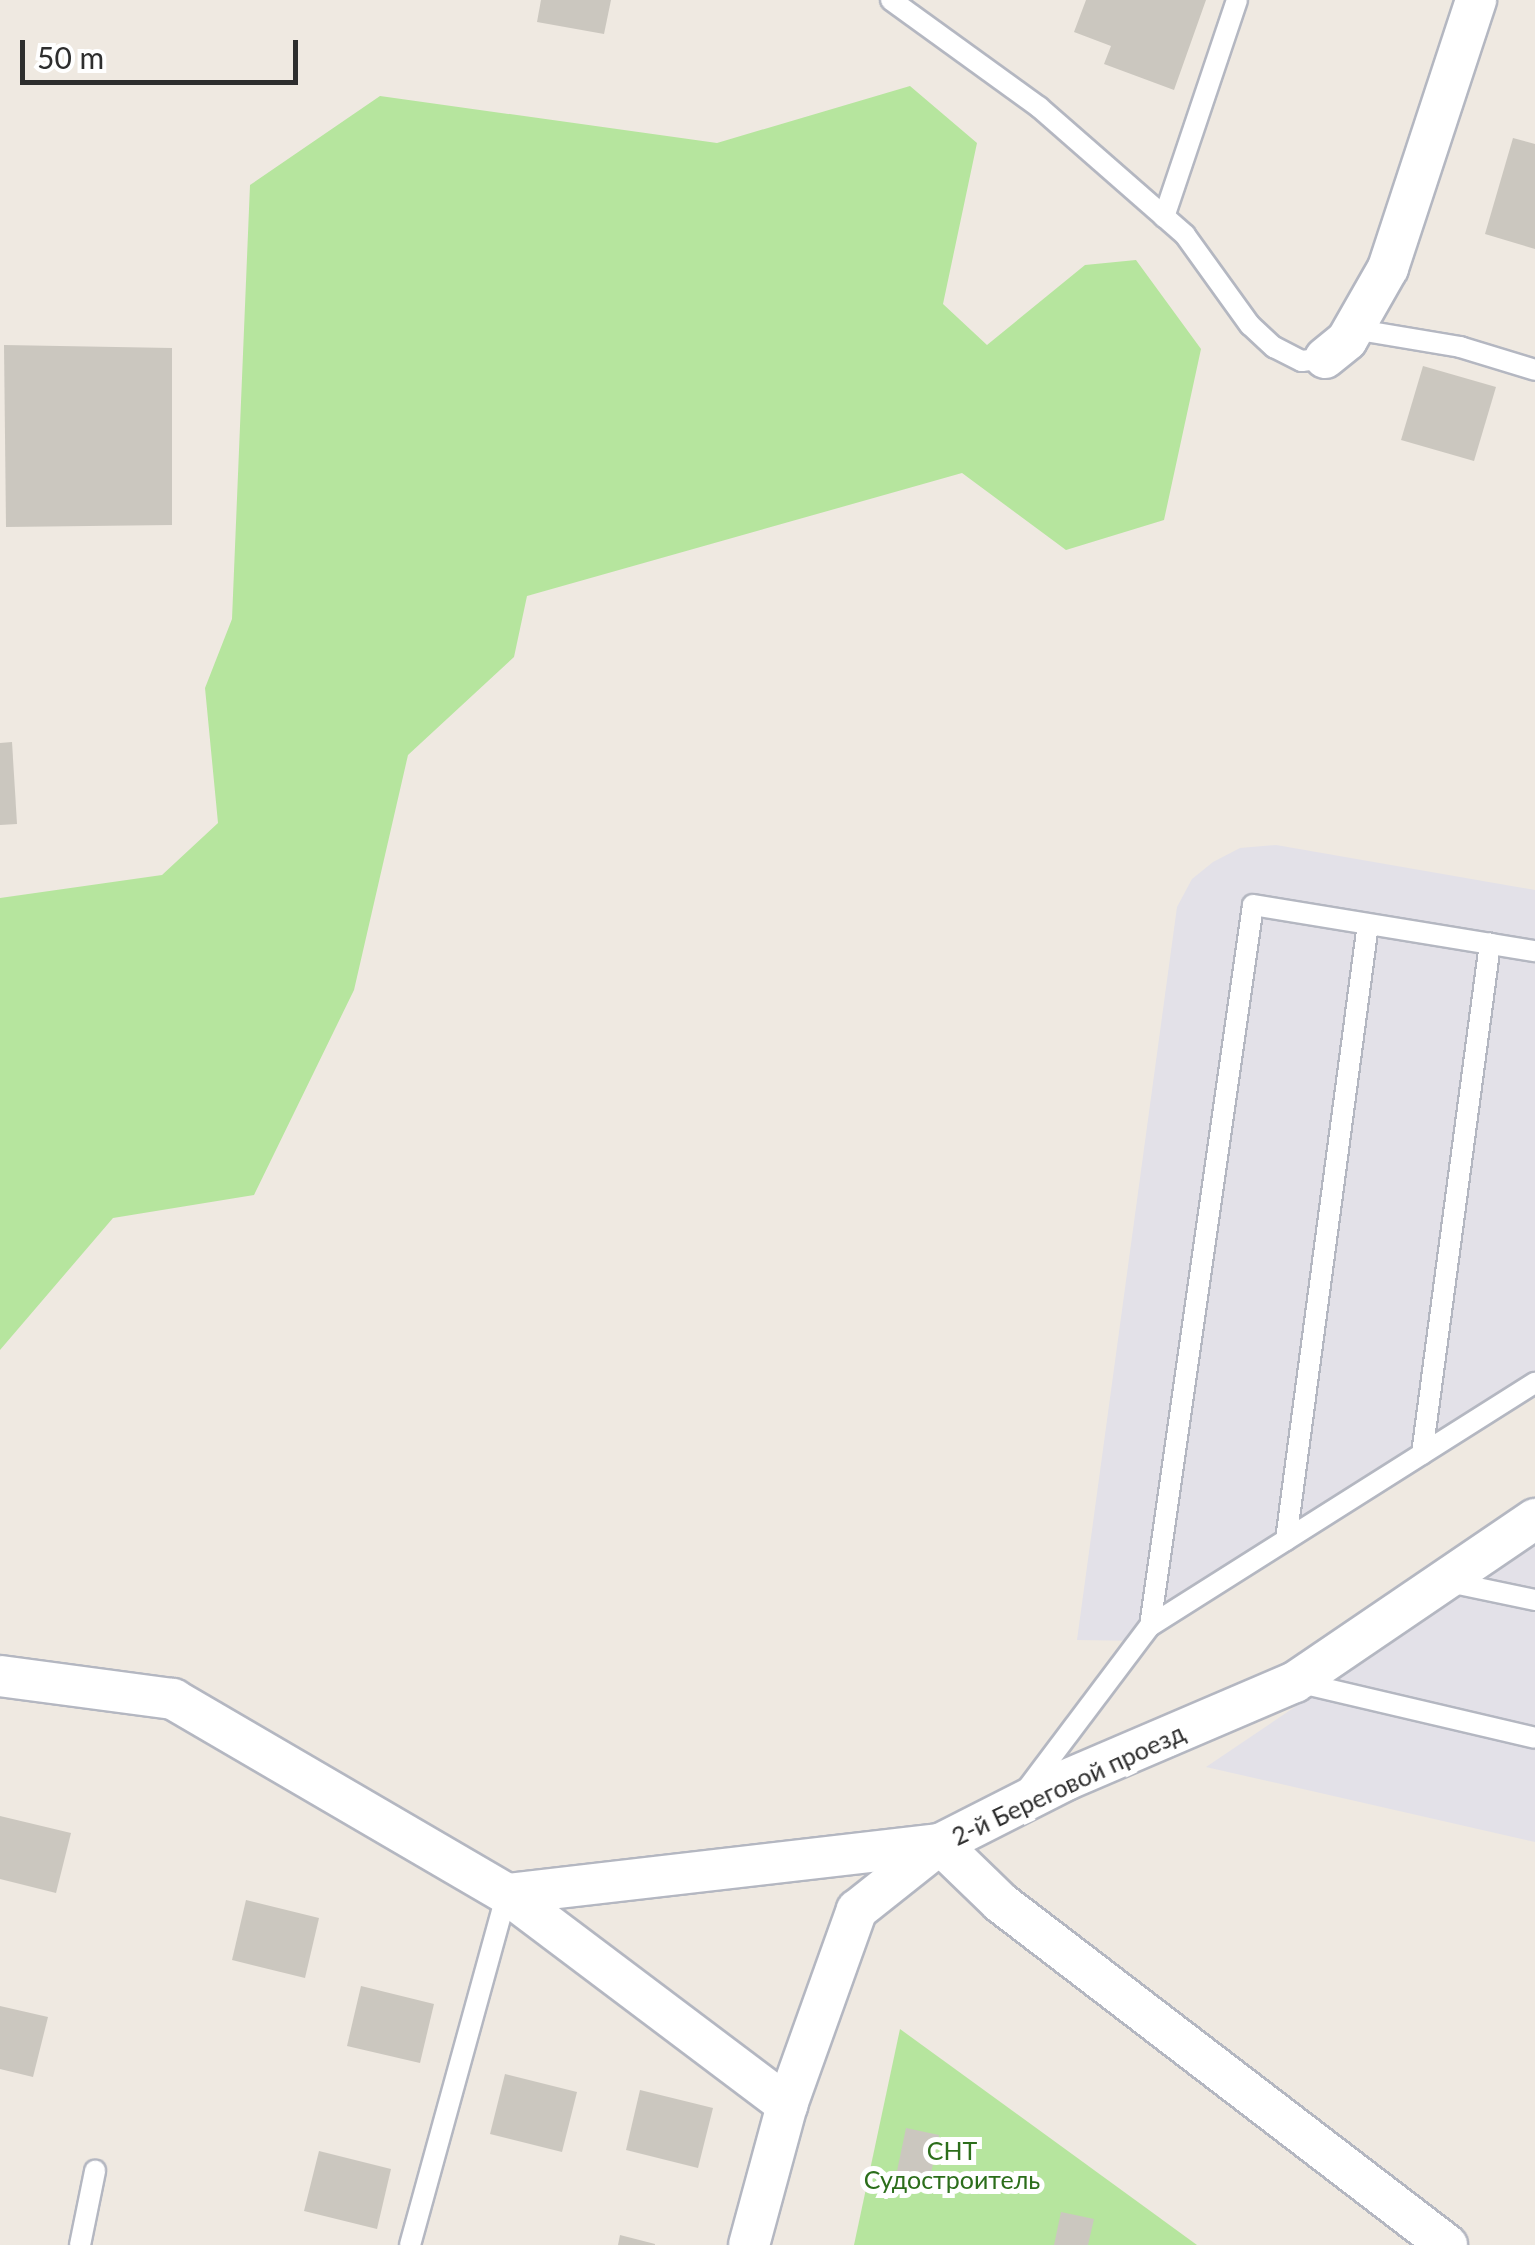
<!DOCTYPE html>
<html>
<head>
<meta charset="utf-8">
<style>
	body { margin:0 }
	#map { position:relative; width:1535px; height:2245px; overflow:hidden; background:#efe9e1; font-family:Lato,sans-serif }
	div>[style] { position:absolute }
	.industrial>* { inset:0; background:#e3e1e8 }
	.green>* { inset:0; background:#b6e59e }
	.building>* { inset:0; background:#cbc7bf }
	.roads { filter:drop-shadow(2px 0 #b4b7c1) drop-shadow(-2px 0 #b4b7c1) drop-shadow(0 2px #b4b7c1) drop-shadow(0 -2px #b4b7c1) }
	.lane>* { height:20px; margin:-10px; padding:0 10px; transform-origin:10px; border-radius:10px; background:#fff }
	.street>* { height:40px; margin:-20px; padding:0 20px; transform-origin:20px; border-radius:20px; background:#fff }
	span { translate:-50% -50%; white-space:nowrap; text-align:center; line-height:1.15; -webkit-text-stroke:10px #fff; paint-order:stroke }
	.street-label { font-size:25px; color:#2e2e2e }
	.park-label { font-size:25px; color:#2c6e1b }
	.scale { position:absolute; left:20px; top:40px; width:278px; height:45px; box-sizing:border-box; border:5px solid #2e2e2e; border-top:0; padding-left:12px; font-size:30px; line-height:35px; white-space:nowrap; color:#2e2e2e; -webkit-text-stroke:8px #fff; paint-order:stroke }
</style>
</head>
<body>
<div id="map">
	<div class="industrial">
		<i style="clip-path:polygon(1276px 845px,1535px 890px,1535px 1394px,1141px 1641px,1077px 1640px,1177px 907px,1192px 879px,1213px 862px,1240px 848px)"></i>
		<i style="clip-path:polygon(1535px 1545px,1535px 1842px,1206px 1767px)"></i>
	</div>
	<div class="green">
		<i style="clip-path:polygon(910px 86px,977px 143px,943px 304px,987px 345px,1085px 265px,1136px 260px,1201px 349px,1164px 520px,1066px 550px,962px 473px,527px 596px,514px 657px,408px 755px,354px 990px,254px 1195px,113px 1218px,0 1350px,0 898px,162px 875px,218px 823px,205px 688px,232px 619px,250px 185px,380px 96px,717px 143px)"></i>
		<i style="clip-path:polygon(900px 2029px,1197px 2245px,854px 2245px)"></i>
	</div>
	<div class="building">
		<i style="clip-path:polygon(541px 0,611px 0,604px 34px,537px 22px)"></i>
		<i style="clip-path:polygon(1086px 0,1206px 0,1174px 90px,1104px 64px,1111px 46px,1074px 32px)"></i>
		<i style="clip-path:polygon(1513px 138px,1535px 144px,1535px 249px,1485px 234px)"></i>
		<i style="clip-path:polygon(4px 345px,172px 348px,172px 525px,6px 527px)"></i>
		<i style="clip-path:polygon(1423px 366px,1496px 387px,1474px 461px,1401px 440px)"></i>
		<i style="clip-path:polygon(12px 742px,17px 824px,0 825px,0 743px)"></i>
		<i style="clip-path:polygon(0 1816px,71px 1833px,56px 1893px,0 1879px)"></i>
		<i style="clip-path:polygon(246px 1900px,319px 1918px,305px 1978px,232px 1960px)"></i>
		<i style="clip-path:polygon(361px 1986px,434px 2004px,420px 2063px,347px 2046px)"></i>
		<i style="clip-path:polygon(0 2006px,48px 2017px,33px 2077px,0 2069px)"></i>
		<i style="clip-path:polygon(505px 2074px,577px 2092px,562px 2152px,490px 2134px)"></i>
		<i style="clip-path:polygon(640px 2090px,713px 2108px,698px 2168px,626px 2150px)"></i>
		<i style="clip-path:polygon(906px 2128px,939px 2135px,930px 2178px,897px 2171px)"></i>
		<i style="clip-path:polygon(319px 2151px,391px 2169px,377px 2229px,304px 2211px)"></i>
		<i style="clip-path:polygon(1061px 2212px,1094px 2219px,1088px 2245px,1054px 2245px)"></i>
		<i style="clip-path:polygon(620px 2235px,655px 2244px,655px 2245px,618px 2245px)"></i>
	</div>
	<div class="roads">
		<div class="lane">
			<i style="left:891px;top:0;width:183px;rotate:35.9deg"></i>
			<i style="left:1039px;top:107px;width:194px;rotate:41.2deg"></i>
			<i style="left:1185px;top:235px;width:111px;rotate:54.2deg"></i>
			<i style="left:1250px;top:325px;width:33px;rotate:43deg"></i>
			<i style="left:1274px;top:347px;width:31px;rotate:27deg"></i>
			<i style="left:1302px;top:361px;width:23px;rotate:-7deg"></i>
			<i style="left:1164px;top:217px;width:229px;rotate:-71.4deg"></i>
			<i style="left:1353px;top:329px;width:109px;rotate:9.5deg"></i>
			<i style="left:1460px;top:347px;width:78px;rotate:17deg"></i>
			<i style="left:1422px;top:1454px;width:515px;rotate:-82.41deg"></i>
			<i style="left:1286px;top:1540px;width:621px;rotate:-82.42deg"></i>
			<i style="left:1444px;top:1581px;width:93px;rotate:11.8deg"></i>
			<i style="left:1150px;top:1626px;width:455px;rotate:-32.3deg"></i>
			<i style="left:1297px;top:1682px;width:244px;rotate:13.2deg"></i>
			<i style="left:1027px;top:1789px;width:204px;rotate:-53deg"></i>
			<i style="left:1150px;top:1626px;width:728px;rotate:-81.87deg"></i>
			<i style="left:1253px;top:905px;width:286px;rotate:9.3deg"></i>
			<i style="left:80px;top:2245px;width:76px;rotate:-78.5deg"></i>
			<i style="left:410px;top:2245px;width:364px;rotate:-74.6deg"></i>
		</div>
		<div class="street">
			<i style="left:1325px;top:358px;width:28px;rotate:-39deg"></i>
			<i style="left:1347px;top:340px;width:83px;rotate:-60.3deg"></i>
			<i style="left:1388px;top:268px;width:282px;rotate:-71.8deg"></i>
			<i style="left:0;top:1676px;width:175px;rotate:7.6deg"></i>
			<i style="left:173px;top:1699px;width:387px;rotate:30.3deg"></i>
			<i style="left:507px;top:1894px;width:351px;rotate:37deg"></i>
			<i style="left:507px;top:1894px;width:436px;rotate:-6.6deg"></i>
			<i style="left:940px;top:1844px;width:85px;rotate:44deg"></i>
			<i style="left:1001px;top:1903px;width:562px;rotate:37.48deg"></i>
			<i style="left:749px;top:2245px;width:145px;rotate:-74.8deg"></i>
			<i style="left:787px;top:2105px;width:207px;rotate:-70.3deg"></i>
			<i style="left:857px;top:1910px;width:106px;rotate:-38.5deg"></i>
			<i style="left:940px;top:1844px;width:141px;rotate:-26.9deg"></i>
			<i style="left:1066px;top:1780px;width:249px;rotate:-23.2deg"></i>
			<i style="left:1295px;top:1682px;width:290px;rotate:-34.2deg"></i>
		</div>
	</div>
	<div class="street-label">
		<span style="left:1068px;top:1784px;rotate:-25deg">2-й Береговой проезд</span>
	</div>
	<div class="park-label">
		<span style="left:952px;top:2165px">СНТ<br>Судостроитель</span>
	</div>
	<div class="scale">50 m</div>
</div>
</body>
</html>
